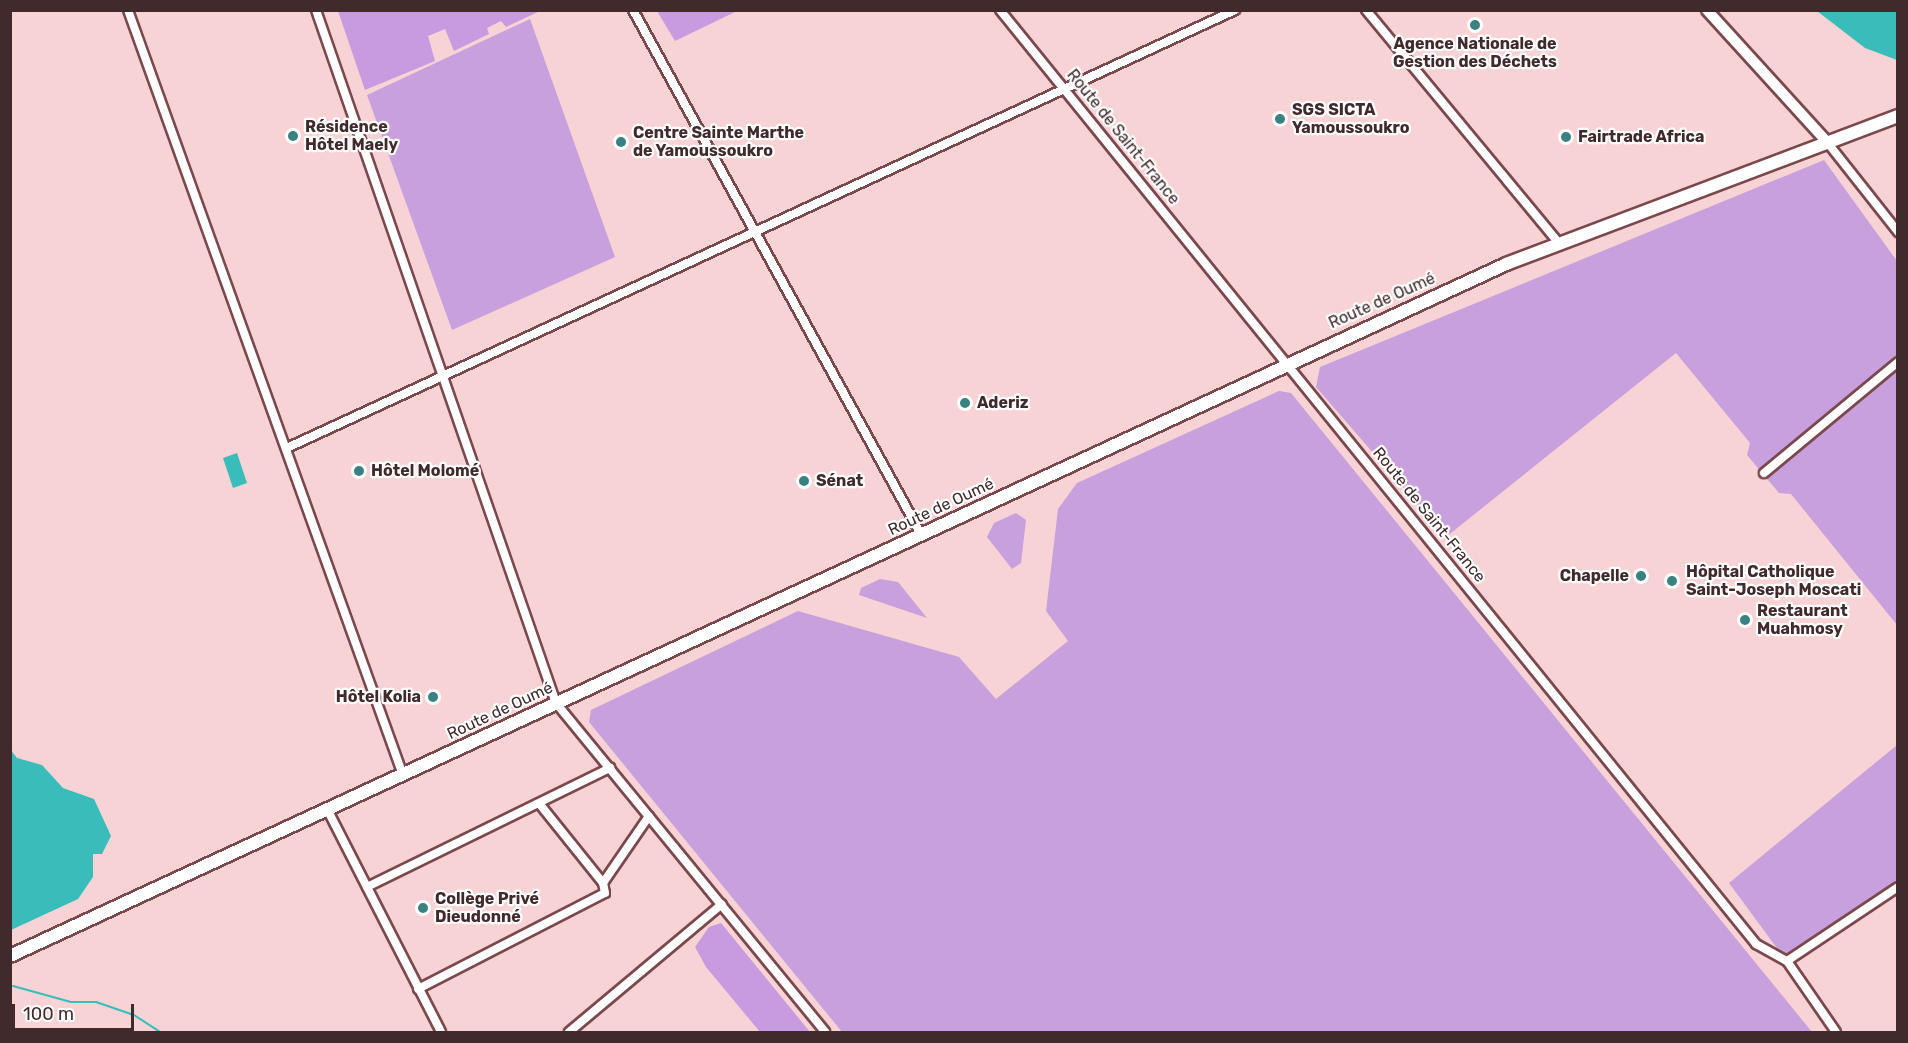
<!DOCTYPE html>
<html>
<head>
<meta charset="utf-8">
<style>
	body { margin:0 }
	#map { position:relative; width:1908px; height:1043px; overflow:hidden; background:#f7d3d5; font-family:Rubik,sans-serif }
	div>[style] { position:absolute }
	.green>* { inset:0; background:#c8a0dd }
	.forest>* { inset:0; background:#c89ae0 }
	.water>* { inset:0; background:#39bcba }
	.stream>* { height:2px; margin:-1px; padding:0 1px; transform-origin:1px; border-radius:1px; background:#39bcba }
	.roads { filter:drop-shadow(2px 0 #7a484d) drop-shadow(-2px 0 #7a484d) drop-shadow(0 2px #7a484d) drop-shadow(0 -2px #7a484d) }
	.minor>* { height:8px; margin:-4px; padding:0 4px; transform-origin:4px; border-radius:4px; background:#fff }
	.tertiary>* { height:10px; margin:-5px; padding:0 5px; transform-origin:5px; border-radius:5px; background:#fff }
	.secondary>* { height:12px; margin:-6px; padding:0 6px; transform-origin:6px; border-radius:6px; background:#fff }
	.dots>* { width:16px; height:16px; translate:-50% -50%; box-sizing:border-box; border:3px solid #fff; border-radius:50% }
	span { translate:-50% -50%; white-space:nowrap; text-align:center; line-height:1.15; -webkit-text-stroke:4.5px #fff; paint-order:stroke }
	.poi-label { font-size:16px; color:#402a2c; font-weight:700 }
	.left { translate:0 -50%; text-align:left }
	.right { translate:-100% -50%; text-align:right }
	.street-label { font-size:16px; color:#402a2c }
	.frame { position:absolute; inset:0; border:12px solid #402a2c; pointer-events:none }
	.scale { position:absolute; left:12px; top:1004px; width:122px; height:27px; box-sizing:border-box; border:3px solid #402a2c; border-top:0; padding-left:8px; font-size:18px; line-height:21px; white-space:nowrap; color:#402a2c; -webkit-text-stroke:4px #fff; paint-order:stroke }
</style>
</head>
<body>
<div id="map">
	<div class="green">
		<i style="clip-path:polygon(530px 19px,615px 257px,452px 330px,367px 95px)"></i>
		<i style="clip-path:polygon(1824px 160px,1897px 261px,1897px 625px,1791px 494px,1779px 493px,1747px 455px,1750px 443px,1676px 353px,1446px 537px,1316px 387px,1320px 367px)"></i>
		<i style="clip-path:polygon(1279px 391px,1291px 393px,1812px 1032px,842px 1032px,589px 722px,591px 710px,798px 611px,959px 657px,996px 699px,1068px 641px,1046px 611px,1058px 509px,1077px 483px)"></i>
		<i style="clip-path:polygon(1016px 513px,1026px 520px,1021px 563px,1012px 569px,987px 537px,994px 523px)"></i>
		<i style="clip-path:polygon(880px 579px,898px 582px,927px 618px,859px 595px,861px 588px)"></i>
		<i style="clip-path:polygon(1897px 745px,1897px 881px,1793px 957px,1782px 955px,1729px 883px)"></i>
	</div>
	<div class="forest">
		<i style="clip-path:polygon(338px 11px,338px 10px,540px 11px,506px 27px,501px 21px,487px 28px,489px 34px,454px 51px,445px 29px,428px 36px,435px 61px,365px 90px)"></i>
		<i style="clip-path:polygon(657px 11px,737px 11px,675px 41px)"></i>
		<i style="clip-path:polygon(721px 923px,810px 1032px,760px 1032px,706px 967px,695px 947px,709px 927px)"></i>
	</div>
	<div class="water">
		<i style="clip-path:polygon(1817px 11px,1897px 11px,1897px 60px,1865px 48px)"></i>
		<i style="clip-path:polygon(237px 453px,247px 483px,233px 488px,223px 458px)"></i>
		<i style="clip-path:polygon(10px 749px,17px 758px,42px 765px,63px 788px,94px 799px,111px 836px,102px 854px,93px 854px,93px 877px,78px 899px,11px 930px)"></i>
	</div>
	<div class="stream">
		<i style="left:13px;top:986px;width:60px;rotate:15.4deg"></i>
		<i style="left:71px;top:1002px;width:25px"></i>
		<i style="left:96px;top:1002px;width:40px;rotate:18.9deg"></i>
		<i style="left:134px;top:1015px;width:31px;rotate:33deg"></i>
	</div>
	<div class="roads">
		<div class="minor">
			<i style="left:128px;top:10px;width:813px;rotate:70.23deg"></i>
			<i style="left:316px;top:10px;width:733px;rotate:70.9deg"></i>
			<i style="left:556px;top:703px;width:425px;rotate:50.7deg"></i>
			<i style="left:633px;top:10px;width:598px;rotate:61.21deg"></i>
			<i style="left:1000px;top:10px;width:1202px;rotate:51.01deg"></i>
			<i style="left:1756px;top:944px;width:35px;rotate:29deg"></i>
			<i style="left:1787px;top:961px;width:86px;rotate:55.4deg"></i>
			<i style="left:1366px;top:10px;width:301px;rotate:50.4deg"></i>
			<i style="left:1827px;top:142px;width:115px;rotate:51.7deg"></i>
			<i style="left:289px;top:447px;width:1042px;rotate:-24.79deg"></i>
			<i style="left:1764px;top:473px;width:174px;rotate:-39.6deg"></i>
			<i style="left:327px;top:809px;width:250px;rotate:62.9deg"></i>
			<i style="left:603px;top:883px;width:81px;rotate:-55.5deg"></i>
			<i style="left:367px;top:887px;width:271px;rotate:-26.1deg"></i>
			<i style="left:1787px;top:961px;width:133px;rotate:-33.7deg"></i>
			<i style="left:418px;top:989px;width:210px;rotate:-27.2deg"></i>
			<i style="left:605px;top:893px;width:10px;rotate:-101deg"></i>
			<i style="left:603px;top:883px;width:102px;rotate:-128.7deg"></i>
			<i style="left:569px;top:1032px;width:199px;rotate:-39.9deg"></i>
		</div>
		<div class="tertiary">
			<i style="left:1707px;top:10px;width:178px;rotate:47.7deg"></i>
		</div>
		<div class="secondary">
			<i style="left:10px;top:956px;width:1648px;rotate:-24.82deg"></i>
			<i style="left:1506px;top:264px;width:419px;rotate:-20.7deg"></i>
		</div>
	</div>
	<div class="dots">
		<i style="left:1475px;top:25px;background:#3a8281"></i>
		<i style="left:1280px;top:119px;background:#3a8281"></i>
		<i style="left:293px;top:136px;background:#3a8281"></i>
		<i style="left:1566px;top:137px;background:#3a8281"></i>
		<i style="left:621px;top:142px;background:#3a8281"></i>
		<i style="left:965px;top:403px;background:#3a8281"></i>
		<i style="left:359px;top:471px;background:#3a8281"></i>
		<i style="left:804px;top:481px;background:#3a8281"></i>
		<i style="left:1641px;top:576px;background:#3a8281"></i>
		<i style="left:1672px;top:581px;background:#3a8281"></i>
		<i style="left:1745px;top:620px;background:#3a8281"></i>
		<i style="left:433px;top:697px;background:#3a8281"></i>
		<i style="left:423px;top:908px;background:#3a8281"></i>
	</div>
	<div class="poi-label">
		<span style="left:1475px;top:53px">Agence Nationale de<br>Gestion des Déchets</span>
		<span class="left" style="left:1292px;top:119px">SGS SICTA<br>Yamoussoukro</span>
		<span class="left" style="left:305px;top:136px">Résidence<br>Hôtel Maely</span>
		<span class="left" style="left:633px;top:142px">Centre Sainte Marthe<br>de Yamoussoukro</span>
		<span class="left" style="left:1578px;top:137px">Fairtrade Africa</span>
		<span class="left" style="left:977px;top:403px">Aderiz</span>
		<span class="left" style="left:371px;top:471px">Hôtel Molomé</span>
		<span class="left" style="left:816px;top:481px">Sénat</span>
		<span class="left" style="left:1686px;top:581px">Hôpital Catholique<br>Saint-Joseph Moscati</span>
		<span class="right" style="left:1629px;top:576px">Chapelle</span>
		<span class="left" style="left:1757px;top:620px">Restaurant<br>Muahmosy</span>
		<span class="right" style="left:421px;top:697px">Hôtel Kolia</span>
		<span class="left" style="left:435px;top:908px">Collège Privé<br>Dieudonné</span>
	</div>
	<div class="street-label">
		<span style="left:1123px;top:137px;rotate:51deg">Route de Saint-France</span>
		<span style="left:1382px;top:301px;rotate:-24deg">Route de Oumé</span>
		<span style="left:941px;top:507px;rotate:-25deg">Route de Oumé</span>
		<span style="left:1429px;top:515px;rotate:51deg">Route de Saint-France</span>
		<span style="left:500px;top:711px;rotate:-25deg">Route de Oumé</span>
	</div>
	<div class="frame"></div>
	<div class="scale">100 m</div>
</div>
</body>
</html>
